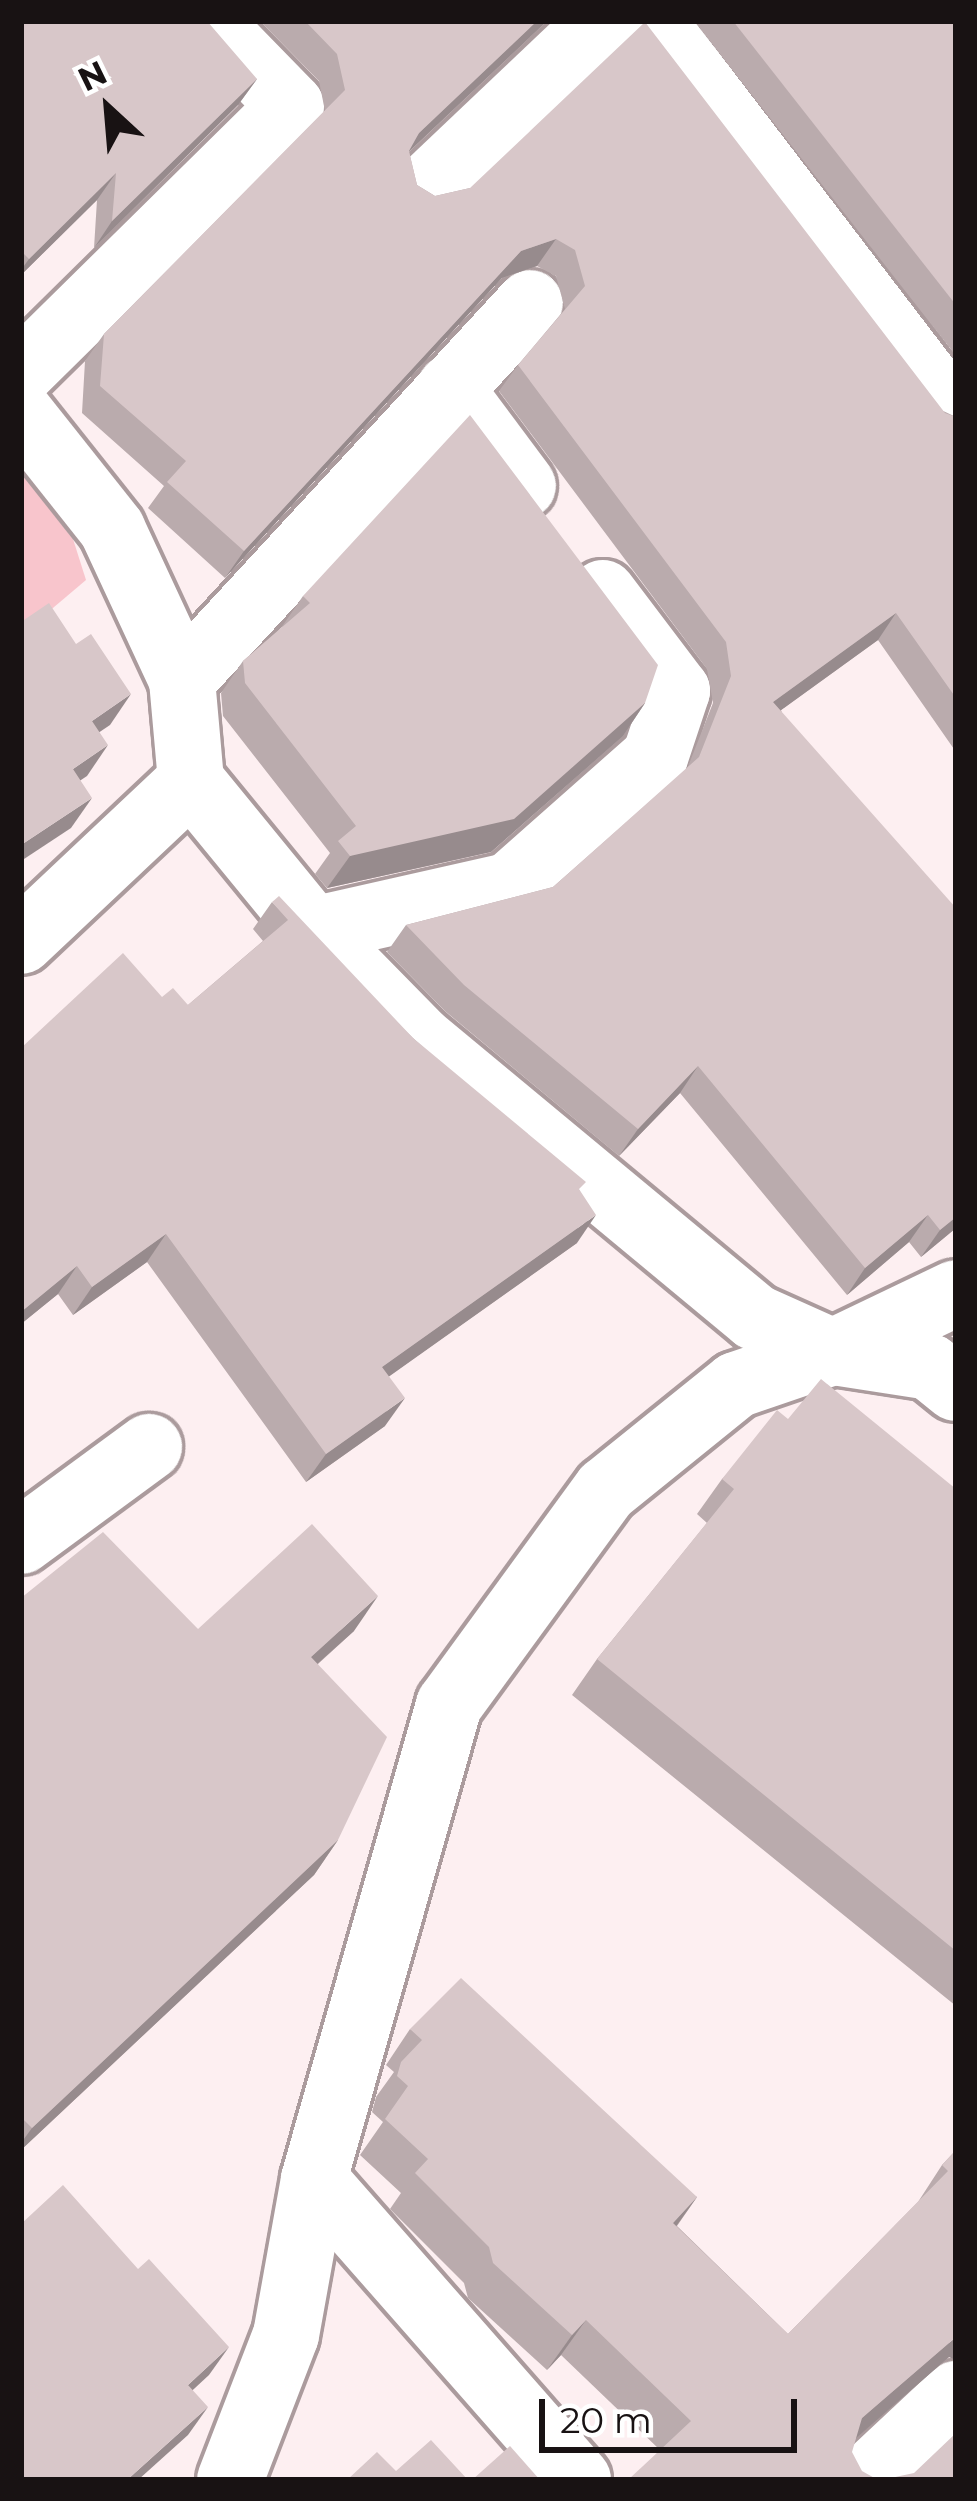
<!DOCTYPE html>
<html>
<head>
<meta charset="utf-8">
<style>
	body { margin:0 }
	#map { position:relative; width:977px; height:2501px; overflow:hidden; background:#fdeff1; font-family:Montserrat,sans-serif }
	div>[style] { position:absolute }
	.green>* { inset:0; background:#f8c5cc }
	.roads { filter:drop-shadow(3px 0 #ab9b9d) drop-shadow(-3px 0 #ab9b9d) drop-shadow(0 3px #ab9b9d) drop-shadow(0 -3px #ab9b9d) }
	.minor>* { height:66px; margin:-33px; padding:0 33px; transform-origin:33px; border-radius:33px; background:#fff }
	.wall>* { inset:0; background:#baabad }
	.shaded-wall>* { inset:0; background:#978b8d }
	.building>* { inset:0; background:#d8c7c9 }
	span { translate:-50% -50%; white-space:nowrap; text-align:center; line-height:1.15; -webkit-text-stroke:12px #fff; paint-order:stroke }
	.frame { position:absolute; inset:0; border:24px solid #181213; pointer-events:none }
	.north { position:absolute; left:48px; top:48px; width:120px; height:120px; -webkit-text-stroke:9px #fff; paint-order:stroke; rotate:334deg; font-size:33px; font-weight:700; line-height:48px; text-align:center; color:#181213 }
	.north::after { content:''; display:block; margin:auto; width:42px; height:54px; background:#181213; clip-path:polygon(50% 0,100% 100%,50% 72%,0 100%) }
	.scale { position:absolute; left:539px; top:2399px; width:258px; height:54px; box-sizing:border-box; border:6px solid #181213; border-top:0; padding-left:15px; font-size:36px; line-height:42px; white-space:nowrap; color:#181213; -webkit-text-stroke:9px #fff; paint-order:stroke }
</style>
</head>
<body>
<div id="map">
	<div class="green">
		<i style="clip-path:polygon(21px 472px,73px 539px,86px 580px,21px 635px)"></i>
	</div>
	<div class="roads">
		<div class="minor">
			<i style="left:653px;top:21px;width:499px;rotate:52.6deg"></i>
			<i style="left:426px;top:187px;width:241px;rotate:-43.5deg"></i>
			<i style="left:21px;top:372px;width:379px;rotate:-44.6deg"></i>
			<i style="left:291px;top:106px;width:119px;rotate:-134.3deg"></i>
			<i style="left:450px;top:388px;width:122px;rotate:53.3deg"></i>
			<i style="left:21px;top:414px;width:147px;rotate:51.6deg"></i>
			<i style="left:112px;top:529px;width:166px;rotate:65.1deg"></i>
			<i style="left:182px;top:680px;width:101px;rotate:84.9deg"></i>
			<i style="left:191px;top:781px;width:193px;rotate:50.7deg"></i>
			<i style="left:313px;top:930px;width:153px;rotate:45.5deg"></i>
			<i style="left:420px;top:1039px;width:435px;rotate:39.7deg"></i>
			<i style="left:755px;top:1317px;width:85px;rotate:24.2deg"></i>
			<i style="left:833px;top:1352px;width:98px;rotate:8.8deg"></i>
			<i style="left:930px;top:1367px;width:33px;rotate:39deg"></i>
			<i style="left:182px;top:680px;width:513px;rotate:-47.29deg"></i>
			<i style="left:313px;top:930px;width:201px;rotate:-12.7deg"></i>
			<i style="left:509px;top:886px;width:195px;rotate:-41.5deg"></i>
			<i style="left:655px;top:757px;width:70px;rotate:-71.6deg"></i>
			<i style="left:677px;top:691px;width:123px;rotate:-127.1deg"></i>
			<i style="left:21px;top:941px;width:233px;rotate:-43.3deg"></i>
			<i style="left:21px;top:1541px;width:159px;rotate:-36.3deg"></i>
			<i style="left:314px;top:2179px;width:400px;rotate:48.7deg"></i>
			<i style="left:230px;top:2480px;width:155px;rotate:-68.9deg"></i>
			<i style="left:286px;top:2335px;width:158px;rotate:-79.8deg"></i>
			<i style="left:314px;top:2179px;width:493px;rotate:-74.1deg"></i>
			<i style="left:449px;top:1705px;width:266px;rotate:-53.9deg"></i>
			<i style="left:606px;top:1490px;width:167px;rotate:-38.9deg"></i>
			<i style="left:736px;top:1385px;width:102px;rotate:-18.8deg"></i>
			<i style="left:833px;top:1352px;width:136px;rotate:-25.6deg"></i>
			<i style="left:864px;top:2480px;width:126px;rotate:-43.1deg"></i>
		</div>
	</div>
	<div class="wall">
		<i style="clip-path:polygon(21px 21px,257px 79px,238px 105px,94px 248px,97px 200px,21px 275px)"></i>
		<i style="clip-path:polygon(260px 21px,547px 21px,409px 152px,417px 185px,435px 196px,470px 188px,956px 417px,956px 752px,878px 640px,781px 710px,956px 1228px,921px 1257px,909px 1242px,847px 1295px,680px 1093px,619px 1156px,445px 1011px,387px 952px,406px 925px,553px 887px,687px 769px,713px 703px,707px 669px,499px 391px,518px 365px,565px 309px,556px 276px,537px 266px,502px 278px,225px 578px,148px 508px,164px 486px,82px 413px,85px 361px,104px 334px,325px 111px,319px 81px)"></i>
		<i style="clip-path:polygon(694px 21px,956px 21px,956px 356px)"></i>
		<i style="clip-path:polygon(303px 596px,645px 703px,623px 736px,491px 852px,327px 888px,315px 874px,330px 853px,223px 716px,221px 693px,243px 661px,281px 628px)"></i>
		<i style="clip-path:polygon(272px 902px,413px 1038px,580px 1191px,577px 1243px,389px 1376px,385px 1426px,306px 1482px,147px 1262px,73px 1315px,58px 1294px,21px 1324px,21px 1048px,162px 997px,188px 1005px,263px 941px,253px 929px)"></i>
		<i style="clip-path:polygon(788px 1419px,956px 1489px,956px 2006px,572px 1695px,597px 1659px,707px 1523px,697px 1514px,722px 1479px)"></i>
		<i style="clip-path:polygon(21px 1598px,198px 1629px,354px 1631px,318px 1664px,338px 1840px,314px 1875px,21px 2150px)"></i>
		<i style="clip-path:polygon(410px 2029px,697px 2197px,677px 2226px,788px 2334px,918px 2202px,942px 2165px,956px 2150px,949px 2357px,857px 2437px,660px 2450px,561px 2355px,547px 2370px,468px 2298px,464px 2283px,390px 2209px,401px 2193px,360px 2155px,383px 2122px,372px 2112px,376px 2097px,394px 2072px,386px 2065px)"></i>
	</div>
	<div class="shaded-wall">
		<i style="clip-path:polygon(537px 21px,547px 21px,400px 160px,419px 133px)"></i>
		<i style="clip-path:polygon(257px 79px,238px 105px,94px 248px,112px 221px)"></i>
		<i style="clip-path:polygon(116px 173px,97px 200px,21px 275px,21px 270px,29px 259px)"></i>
		<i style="clip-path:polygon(556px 239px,537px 266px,502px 278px,225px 578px,244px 551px,521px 251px)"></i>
		<i style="clip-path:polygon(896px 613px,878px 640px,755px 729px,773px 702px)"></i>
		<i style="clip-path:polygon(131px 694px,110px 725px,70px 752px,92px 721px)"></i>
		<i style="clip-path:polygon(645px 703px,623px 736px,491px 852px,327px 888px,350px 856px)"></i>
		<i style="clip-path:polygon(108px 745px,87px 776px,51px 800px,73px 769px)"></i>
		<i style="clip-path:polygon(92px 798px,71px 828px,21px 861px,21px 845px)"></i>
		<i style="clip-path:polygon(698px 1066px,680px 1093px,619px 1156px,638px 1129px)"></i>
		<i style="clip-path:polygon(596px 1215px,577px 1243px,363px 1395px,382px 1367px)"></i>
		<i style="clip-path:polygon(928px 1215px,909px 1242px,847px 1295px,865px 1268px)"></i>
		<i style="clip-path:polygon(956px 1217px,956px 1228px,921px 1257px,940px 1230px)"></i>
		<i style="clip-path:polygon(166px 1234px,147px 1262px,73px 1315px,92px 1287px)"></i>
		<i style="clip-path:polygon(77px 1266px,58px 1294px,21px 1324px,21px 1312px)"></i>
		<i style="clip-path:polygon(405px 1398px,385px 1426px,306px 1482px,326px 1454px)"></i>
		<i style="clip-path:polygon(378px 1596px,354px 1631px,287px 1691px,311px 1657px)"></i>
		<i style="clip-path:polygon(338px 1840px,314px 1875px,21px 2150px,21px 2143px,32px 2128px)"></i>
		<i style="clip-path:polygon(697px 2197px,672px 2232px,673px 2223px)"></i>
		<i style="clip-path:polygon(586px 2320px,561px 2355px,547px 2370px,572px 2335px)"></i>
		<i style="clip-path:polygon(956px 2337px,956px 2360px,949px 2357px,838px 2454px,862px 2418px)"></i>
		<i style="clip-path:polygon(229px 2347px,209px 2375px,168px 2413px,188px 2385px)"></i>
		<i style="clip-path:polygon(208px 2407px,188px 2435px,138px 2480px,127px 2480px)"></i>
	</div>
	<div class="building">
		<i style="clip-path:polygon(21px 21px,207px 21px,257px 79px,112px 221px,116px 173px,29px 259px,21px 251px)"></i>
		<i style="clip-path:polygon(305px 21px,537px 21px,419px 133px,409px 151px,417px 185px,435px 196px,470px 188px,645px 22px,945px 413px,956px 417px,956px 698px,896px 613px,773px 702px,956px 908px,956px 1217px,940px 1230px,928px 1215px,865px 1268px,698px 1066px,638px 1129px,464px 985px,406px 925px,553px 887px,699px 757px,731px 676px,726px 642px,518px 365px,585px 286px,575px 250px,556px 239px,521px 251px,244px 551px,167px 482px,186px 461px,100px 386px,104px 334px,345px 90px,337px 54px)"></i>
		<i style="clip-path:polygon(733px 21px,956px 21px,956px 305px)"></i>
		<i style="clip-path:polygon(470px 415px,658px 665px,645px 703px,514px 819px,350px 856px,338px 841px,356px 826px,245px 683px,243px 661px,310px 603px,303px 596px)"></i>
		<i style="clip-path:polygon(49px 603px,76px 644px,91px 634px,131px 694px,92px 721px,108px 745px,73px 769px,92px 798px,21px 845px,21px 622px)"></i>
		<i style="clip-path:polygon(279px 896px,413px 1038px,586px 1182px,579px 1189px,596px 1215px,382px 1367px,405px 1398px,326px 1454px,166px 1234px,92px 1287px,77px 1266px,21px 1312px,21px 1048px,123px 953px,162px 997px,173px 988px,188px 1005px,288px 920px,272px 902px)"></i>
		<i style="clip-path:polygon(821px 1379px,956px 1489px,956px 1951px,597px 1659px,734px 1489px,722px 1479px,777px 1410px,788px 1419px)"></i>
		<i style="clip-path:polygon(312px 1524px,378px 1596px,311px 1657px,387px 1737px,338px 1840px,32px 2128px,21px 2117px,21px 1598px,103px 1532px,198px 1629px)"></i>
		<i style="clip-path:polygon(461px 1978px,697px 2197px,673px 2223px,788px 2334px,948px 2171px,942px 2165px,956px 2150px,956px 2337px,862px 2418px,852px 2452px,862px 2471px,878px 2480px,628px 2480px,691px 2421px,586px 2320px,572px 2335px,493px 2263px,489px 2247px,415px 2173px,428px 2159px,385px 2119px,408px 2086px,397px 2076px,401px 2062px,422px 2040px,410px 2029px)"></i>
		<i style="clip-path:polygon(63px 2185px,138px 2269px,149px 2259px,229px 2347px,188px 2385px,208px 2407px,127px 2480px,21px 2480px,21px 2224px)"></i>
		<i style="clip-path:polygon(956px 2433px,956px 2480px,882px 2480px,914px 2473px)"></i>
		<i style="clip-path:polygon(431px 2440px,468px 2480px,347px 2480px,377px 2452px,396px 2471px)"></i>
		<i style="clip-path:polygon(510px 2446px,540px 2480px,472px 2480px)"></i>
	</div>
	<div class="frame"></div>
	<div class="north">N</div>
	<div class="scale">20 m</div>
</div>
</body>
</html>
